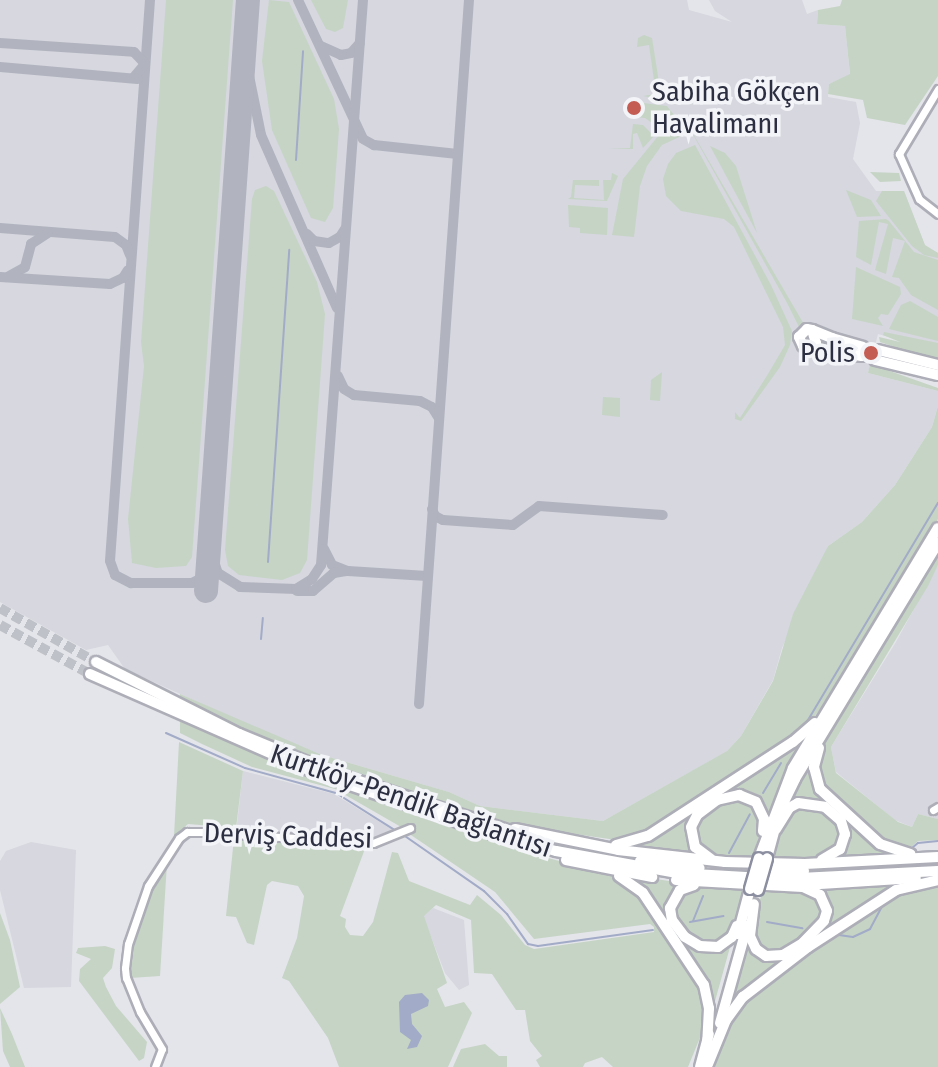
<!DOCTYPE html>
<html>
<head>
<meta charset="utf-8">
<style>
	body { margin:0 }
	#map { position:relative; width:938px; height:1067px; overflow:hidden; background:#e4e5ea; font-family:"Fira Sans Condensed",sans-serif }
	div>[style] { position:absolute }
	.built>* { inset:0; background:#d6d7df }
	.green>* { inset:0; background:#c6d4c5 }
	.water>* { inset:0; background:#a2abc7 }
	.stream>* { height:2px; margin:-1px; padding:0 1px; transform-origin:1px; border-radius:1px; background:#a2abc7 }
	.taxiway>* { height:10px; margin:-5px; padding:0 5px; transform-origin:5px; border-radius:5px; background:#b1b3be }
	.runway>* { height:24px; margin:-12px; padding:0 12px; transform-origin:12px; border-radius:12px; background:#b1b3be }
	.highway-tunnel>* { height:10px; margin-top:-5px; transform-origin:0; background:repeating-linear-gradient(90deg,#bfc1c8 0 10px,transparent 0 15px) }
	.roads { filter:drop-shadow(2px 0 #adaeb7) drop-shadow(-2px 0 #adaeb7) drop-shadow(0 2px #adaeb7) drop-shadow(0 -2px #adaeb7) }
	.secondary>* { height:7px; margin:-3.5px; padding:0 3.5px; transform-origin:3.5px; border-radius:3.5px; background:#fff }
	.highway>* { height:10px; margin:-5px; padding:0 5px; transform-origin:5px; border-radius:5px; background:#fff }
	.bridges { filter:drop-shadow(2px 0 #8c8fa0) drop-shadow(-2px 0 #8c8fa0) drop-shadow(0 2px #8c8fa0) drop-shadow(0 -2px #8c8fa0) }
	.highway-bridge>* { height:10px; margin:-5px; padding:0 5px; transform-origin:5px; border-radius:5px; background:#fff }
	.dots>* { width:22px; height:22px; translate:-50% -50%; box-sizing:border-box; border:4px solid #f3f4f8; border-radius:50% }
	span { translate:-50% -50%; white-space:nowrap; text-align:center; line-height:1.15; -webkit-text-stroke:7px #f3f4f8; paint-order:stroke }
	.poi-label { font-size:28px; color:#2c2f41 }
	.left { translate:0 -50%; text-align:left }
	.right { translate:-100% -50%; text-align:right }
	.street-label { font-size:28px; color:#2c2f41 }
</style>
</head>
<body>
<div id="map">
	<div class="built">
		<i style="clip-path:polygon(0 0,687px 0,689px 10px,732px 22px,715px 11px,709px 0,802px 0,807px 14px,818px 10px,817px 24px,845px 26px,850px 75px,829px 84px,828px 97px,856px 102px,860px 123px,853px 159px,876px 191px,904px 191px,925px 246px,938px 253px,938px 351px,878px 334px,868px 373px,938px 391px,938px 406px,932px 427px,895px 485px,862px 522px,828px 546px,782px 648px,773px 680px,741px 736px,726px 752px,603px 821px,480px 806px,449px 792px,322px 755px,242px 722px,125px 669px,108px 645px,86px 650px,0 602px)"></i>
		<i style="clip-path:polygon(938px 565px,938px 819px,918px 814px,912px 827px,895px 820px,836px 772px,831px 747px,896px 642px)"></i>
		<i style="clip-path:polygon(243px 771px,334px 794px,396px 832px,375px 841px,236px 833px)"></i>
		<i style="clip-path:polygon(31px 842px,76px 850px,71px 987px,24px 988px,0 890px,0 861px,6px 851px)"></i>
		<i style="clip-path:polygon(433px 908px,464px 920px,469px 985px,459px 990px,445px 973px,423px 916px)"></i>
	</div>
	<div class="green">
		<i style="clip-path:polygon(166px 0,233px 0,192px 557px,186px 566px,156px 568px,132px 563px,128px 519px,144px 366px,141px 342px)"></i>
		<i style="clip-path:polygon(269px 0,289px 2px,334px 99px,339px 129px,333px 208px,325px 222px,311px 218px,272px 130px,262px 61px)"></i>
		<i style="clip-path:polygon(311px 0,348px 0,343px 28px,335px 32px,326px 29px)"></i>
		<i style="clip-path:polygon(842px 0,938px 0,938px 76px,905px 125px,867px 118px,863px 100px,828px 94px,829px 84px,850px 74px,845px 26px,817px 24px,818px 10px,840px 6px)"></i>
		<i style="clip-path:polygon(644px 35px,652px 38px,660px 89px,655px 98px,643px 96px,656px 94px,649px 45px,637px 47px,638px 38px)"></i>
		<i style="clip-path:polygon(635px 102px,667px 106px,688px 133px,662px 145px,647px 166px,640px 186px,634px 237px,612px 235px,623px 179px,668px 124px,659px 128px,645px 118px,635px 117px)"></i>
		<i style="clip-path:polygon(681px 113px,805px 326px,800px 329px,786px 301px)"></i>
		<i style="clip-path:polygon(633px 124px,643px 125px,654px 136px,643px 148px,637px 133px,633px 134px,633px 149px,609px 149px,630px 148px)"></i>
		<i style="clip-path:polygon(695px 145px,771px 285px,792px 331px,790px 345px,780px 367px,741px 421px,735px 419px,735px 412px,740px 418px,768px 374px,785px 345px,783px 327px,734px 227px,724px 219px,681px 211px,666px 196px,663px 179px,668px 164px,676px 153px)"></i>
		<i style="clip-path:polygon(710px 146px,725px 153px,736px 166px,757px 233px)"></i>
		<i style="clip-path:polygon(870px 172px,899px 173px,901px 181px,880px 182px)"></i>
		<i style="clip-path:polygon(612px 173px,618px 176px,607px 201px,568px 199px,571px 197px,573px 180px,599px 180px,599px 186px,575px 185px,574px 198px,604px 200px,603px 180px,611px 180px)"></i>
		<i style="clip-path:polygon(266px 186px,274px 191px,317px 282px,325px 314px,307px 560px,300px 573px,282px 580px,239px 575px,228px 566px,225px 550px,252px 199px,255px 190px)"></i>
		<i style="clip-path:polygon(846px 190px,871px 200px,881px 216px,857px 217px)"></i>
		<i style="clip-path:polygon(882px 191px,904px 191px,925px 245px,938px 253px,938px 258px,924px 255px,912px 246px,876px 201px)"></i>
		<i style="clip-path:polygon(568px 205px,608px 208px,607px 235px,580px 233px,580px 228px,569px 227px)"></i>
		<i style="clip-path:polygon(886px 219px,889px 221px,914px 252px,938px 260px,938px 310px,911px 295px,899px 278px,892px 277px,905px 241px,893px 238px,886px 274px,875px 270px,888px 224px,879px 222px,871px 265px,856px 257px,859px 221px)"></i>
		<i style="clip-path:polygon(856px 267px,900px 287px,901px 294px,888px 315px,881px 314px,878px 318px,883px 326px,852px 319px)"></i>
		<i style="clip-path:polygon(910px 301px,938px 317px,938px 341px,889px 329px,901px 305px)"></i>
		<i style="clip-path:polygon(884px 332px,938px 343px,938px 362px,880px 342px,879px 337px,900px 342px,883px 335px)"></i>
		<i style="clip-path:polygon(870px 364px,938px 388px,938px 391px,868px 373px)"></i>
		<i style="clip-path:polygon(662px 372px,660px 401px,650px 400px,651px 380px)"></i>
		<i style="clip-path:polygon(603px 397px,620px 398px,620px 417px,602px 415px)"></i>
		<i style="clip-path:polygon(938px 406px,938px 519px,827px 700px,804px 730px,644px 835px,623px 841px,499px 823px,401px 792px,309px 758px,180px 702px,180px 694px,322px 755px,449px 792px,480px 806px,603px 821px,727px 751px,741px 736px,773px 681px,793px 614px,828px 546px,862px 522px,895px 485px,932px 427px)"></i>
		<i style="clip-path:polygon(938px 553px,938px 565px,928px 586px,831px 747px,836px 773px,898px 822px,912px 827px,918px 814px,938px 819px,938px 840px,918px 841px,908px 850px,878px 836px,828px 792px,819px 769px,823px 746px,851px 694px)"></i>
		<i style="clip-path:polygon(180px 719px,359px 794px,537px 855px,607px 874px,633px 886px,702px 985px,706px 1023px,688px 1067px,613px 1067px,602px 1057px,585px 1063px,583px 1067px,540px 1067px,536px 1060px,542px 1056px,530px 1041px,525px 1010px,516px 1010px,492px 974px,474px 973px,471px 920px,436px 905px,424px 916px,447px 983px,437px 989px,445px 1007px,464px 1002px,472px 1013px,448px 1067px,339px 1067px,328px 1038px,289px 981px,282px 978px,297px 938px,304px 896px,298px 886px,272px 881px,267px 885px,254px 945px,247px 943px,236px 917px,226px 916px,234px 838px,366px 846px,340px 916px,346px 919px,345px 927px,350px 935px,363px 936px,373px 922px,392px 852px,398px 853px,409px 881px,470px 905px,477px 895px,501px 915px,525px 945px,534px 949px,654px 932px,654px 927px,650px 924px,534px 939px,495px 892px,408px 833px,412px 830px,410px 826px,401px 827px,335px 789px,252px 767px,202px 744px,180px 733px)"></i>
		<i style="clip-path:polygon(810px 733px,790px 765px,766px 819px,741px 793px,695px 816px,698px 855px,627px 849px,649px 840px)"></i>
		<i style="clip-path:polygon(179px 742px,243px 771px,236px 828px,188px 824px,174px 836px)"></i>
		<i style="clip-path:polygon(812px 756px,814px 782px,901px 856px,832px 860px,848px 837px,818px 801px,803px 799px,785px 808px)"></i>
		<i style="clip-path:polygon(749px 800px,762px 825px,752px 860px,719px 858px,703px 852px,693px 831px,696px 821px,720px 801px)"></i>
		<i style="clip-path:polygon(816px 806px,840px 825px,841px 843px,829px 855px,815px 859px,773px 859px,782px 824px,794px 807px)"></i>
		<i style="clip-path:polygon(167px 863px,160px 976px,130px 978px,136px 931px,152px 887px)"></i>
		<i style="clip-path:polygon(622px 874px,689px 884px,667px 909px,692px 946px,732px 940px,712px 1012px,695px 964px)"></i>
		<i style="clip-path:polygon(915px 881px,897px 888px,728px 1008px,748px 937px,773px 959px,827px 922px,813px 887px)"></i>
		<i style="clip-path:polygon(938px 882px,938px 1067px,714px 1067px,732px 1013px,773px 976px,898px 892px)"></i>
		<i style="clip-path:polygon(701px 887px,745px 888px,734px 927px,726px 940px,706px 945px,689px 935px,676px 920px,674px 909px,680px 894px)"></i>
		<i style="clip-path:polygon(764px 888px,810px 891px,822px 903px,822px 916px,807px 935px,770px 954px,754px 942px,754px 917px)"></i>
		<i style="clip-path:polygon(0 913px,10px 940px,20px 987px,0 1004px)"></i>
		<i style="clip-path:polygon(105px 946px,115px 949px,112px 968px,103px 978px,106px 987px,116px 1006px,147px 1042px,144px 1058px,139px 1061px,79px 981px,80px 969px,91px 959px,76px 953px,78px 948px)"></i>
		<i style="clip-path:polygon(0 1008px,12px 1034px,25px 1067px,10px 1067px,3px 1051px)"></i>
		<i style="clip-path:polygon(485px 1044px,499px 1056px,507px 1056px,507px 1067px,453px 1067px,461px 1049px)"></i>
	</div>
	<div class="water">
		<i style="clip-path:polygon(422px 993px,429px 1000px,428px 1006px,411px 1014px,412px 1024px,422px 1036px,417px 1047px,407px 1049px,411px 1040px,400px 1032px,399px 1002px,405px 995px)"></i>
	</div>
	<div class="stream">
		<i style="left:296px;top:160px;width:109px;rotate:-86.3deg"></i>
		<i style="left:268px;top:562px;width:313px;rotate:-86.1deg"></i>
		<i style="left:261px;top:639px;width:21px;rotate:-85deg"></i>
		<i style="left:805px;top:725px;width:259px;rotate:-59.1deg"></i>
		<i style="left:166px;top:733px;width:86px;rotate:23.9deg"></i>
		<i style="left:245px;top:768px;width:94px;rotate:15.4deg"></i>
		<i style="left:336px;top:793px;width:71px;rotate:32.3deg"></i>
		<i style="left:763px;top:793px;width:35px;rotate:-59deg"></i>
		<i style="left:402px;top:834px;width:100px;rotate:34.8deg"></i>
		<i style="left:484px;top:891px;width:33px;rotate:45deg"></i>
		<i style="left:507px;top:914px;width:37px;rotate:55deg"></i>
		<i style="left:528px;top:944px;width:10px;rotate:11deg"></i>
		<i style="left:538px;top:946px;width:116px;rotate:-7.9deg"></i>
		<i style="left:912px;top:848px;width:8px;rotate:-40deg"></i>
		<i style="left:918px;top:843px;width:20px;rotate:-6deg"></i>
		<i style="left:729px;top:853px;width:44px;rotate:-61.7deg"></i>
		<i style="left:693px;top:921px;width:27px;rotate:-68deg"></i>
		<i style="left:690px;top:922px;width:34px;rotate:-10deg"></i>
		<i style="left:767px;top:922px;width:36px;rotate:10deg"></i>
		<i style="left:839px;top:935px;width:14px;rotate:8deg"></i>
		<i style="left:853px;top:937px;width:19px;rotate:-25deg"></i>
		<i style="left:870px;top:929px;width:26px;rotate:-62deg"></i>
	</div>
	<div class="taxiway">
		<i style="left:150px;top:0;width:562px;rotate:94.08deg"></i>
		<i style="left:110px;top:561px;width:15px;rotate:70deg"></i>
		<i style="left:115px;top:575px;width:18px;rotate:27deg"></i>
		<i style="left:131px;top:583px;width:61px"></i>
		<i style="left:192px;top:583px;width:13px;rotate:-27deg"></i>
		<i style="left:204px;top:577px;width:9px;rotate:-69deg"></i>
		<i style="left:298px;top:0;width:153px;rotate:64.9deg"></i>
		<i style="left:363px;top:139px;width:13px;rotate:29deg"></i>
		<i style="left:374px;top:145px;width:84px;rotate:6.1deg"></i>
		<i style="left:248px;top:7px;width:59px;rotate:91deg"></i>
		<i style="left:247px;top:66px;width:70px;rotate:78.5deg"></i>
		<i style="left:261px;top:135px;width:189px;rotate:66.3deg"></i>
		<i style="left:0;top:43px;width:134px;rotate:3.8deg"></i>
		<i style="left:134px;top:52px;width:16px;rotate:47deg"></i>
		<i style="left:145px;top:64px;width:17px;rotate:130deg"></i>
		<i style="left:321px;top:46px;width:22px;rotate:24deg"></i>
		<i style="left:341px;top:55px;width:10px;rotate:-11deg"></i>
		<i style="left:351px;top:53px;width:13px;rotate:-48deg"></i>
		<i style="left:0;top:67px;width:138px;rotate:5deg"></i>
		<i style="left:0;top:228px;width:115px;rotate:4.5deg"></i>
		<i style="left:115px;top:237px;width:14px;rotate:36deg"></i>
		<i style="left:126px;top:245px;width:11px;rotate:68deg"></i>
		<i style="left:307px;top:234px;width:10px;rotate:45deg"></i>
		<i style="left:314px;top:241px;width:15px;rotate:8deg"></i>
		<i style="left:329px;top:243px;width:13px;rotate:-29deg"></i>
		<i style="left:340px;top:237px;width:9px;rotate:-58deg"></i>
		<i style="left:9px;top:276px;width:18px;rotate:-29deg"></i>
		<i style="left:25px;top:267px;width:24px;rotate:-75deg"></i>
		<i style="left:31px;top:244px;width:20px;rotate:-33deg"></i>
		<i style="left:0;top:277px;width:110px;rotate:3.6deg"></i>
		<i style="left:110px;top:284px;width:14px;rotate:-25deg"></i>
		<i style="left:123px;top:278px;width:9px;rotate:-58deg"></i>
		<i style="left:338px;top:376px;width:14px;rotate:65deg"></i>
		<i style="left:344px;top:389px;width:12px;rotate:31deg"></i>
		<i style="left:354px;top:395px;width:66px;rotate:5.2deg"></i>
		<i style="left:420px;top:401px;width:13px;rotate:27deg"></i>
		<i style="left:432px;top:407px;width:13px;rotate:58deg"></i>
		<i style="left:432px;top:509px;width:8px;rotate:67deg"></i>
		<i style="left:435px;top:516px;width:9px;rotate:27deg"></i>
		<i style="left:443px;top:520px;width:70px;rotate:4.1deg"></i>
		<i style="left:513px;top:525px;width:32px;rotate:-36deg"></i>
		<i style="left:539px;top:506px;width:124px;rotate:4.2deg"></i>
		<i style="left:209px;top:546px;width:28px;rotate:72deg"></i>
		<i style="left:218px;top:573px;width:26px;rotate:32deg"></i>
		<i style="left:240px;top:587px;width:56px;rotate:2deg"></i>
		<i style="left:296px;top:589px;width:19px;rotate:-32deg"></i>
		<i style="left:312px;top:579px;width:17px;rotate:-57deg"></i>
		<i style="left:321px;top:565px;width:567px;rotate:-85.75deg"></i>
		<i style="left:324px;top:549px;width:18px;rotate:63deg"></i>
		<i style="left:332px;top:565px;width:17px;rotate:21deg"></i>
		<i style="left:348px;top:571px;width:79px;rotate:3.6deg"></i>
		<i style="left:297px;top:591px;width:16px"></i>
		<i style="left:313px;top:591px;width:28px;rotate:-41deg"></i>
		<i style="left:334px;top:573px;width:12px;rotate:-9deg"></i>
		<i style="left:419px;top:704px;width:706px;rotate:-85.94deg"></i>
	</div>
	<div class="runway">
		<i style="left:206px;top:591px;width:592px;rotate:-85.94deg"></i>
	</div>
	<div class="highway-tunnel">
		<i style="left:0;top:608px;width:110px;rotate:29.4deg"></i>
		<i style="left:0;top:625px;width:102px;rotate:28.6deg"></i>
	</div>
	<div class="roads">
		<div class="secondary">
			<i style="left:938px;top:89px;width:76px;rotate:121deg"></i>
			<i style="left:899px;top:154px;width:49px;rotate:66deg"></i>
			<i style="left:919px;top:199px;width:24px;rotate:38deg"></i>
			<i style="left:933px;top:810px;width:6px;rotate:-31deg"></i>
			<i style="left:155px;top:1067px;width:19px;rotate:-69deg"></i>
			<i style="left:162px;top:1049px;width:43px;rotate:-120.7deg"></i>
			<i style="left:140px;top:1012px;width:37px;rotate:-112deg"></i>
			<i style="left:126px;top:978px;width:10px;rotate:-96deg"></i>
			<i style="left:125px;top:968px;width:24px;rotate:-83deg"></i>
			<i style="left:128px;top:944px;width:61px;rotate:-71deg"></i>
			<i style="left:148px;top:886px;width:57px;rotate:-57.1deg"></i>
			<i style="left:179px;top:838px;width:10px;rotate:-37deg"></i>
			<i style="left:187px;top:832px;width:16px"></i>
			<i style="left:203px;top:832px;width:170px;rotate:3.7deg"></i>
			<i style="left:373px;top:843px;width:40px;rotate:-22deg"></i>
		</div>
		<div class="highway">
			<i style="left:812px;top:330px;width:14px;rotate:73deg"></i>
			<i style="left:816px;top:343px;width:6px;rotate:141deg"></i>
			<i style="left:811px;top:347px;width:8px;rotate:-173deg"></i>
			<i style="left:803px;top:346px;width:10px;rotate:-114deg"></i>
			<i style="left:799px;top:337px;width:11px;rotate:-45deg"></i>
			<i style="left:807px;top:329px;width:5px;rotate:11deg"></i>
			<i style="left:812px;top:330px;width:22px;rotate:22deg"></i>
			<i style="left:832px;top:338px;width:32px;rotate:16deg"></i>
			<i style="left:811px;top:347px;width:51px;rotate:10.2deg"></i>
			<i style="left:878px;top:350px;width:62px;rotate:14deg"></i>
			<i style="left:875px;top:360px;width:65px;rotate:13.4deg"></i>
			<i style="left:96px;top:662px;width:160px;rotate:26.7deg"></i>
			<i style="left:239px;top:734px;width:97px;rotate:22.3deg"></i>
			<i style="left:329px;top:771px;width:200px;rotate:18.3deg"></i>
			<i style="left:90px;top:674px;width:246px;rotate:23.7deg"></i>
			<i style="left:315px;top:773px;width:187px;rotate:19deg"></i>
			<i style="left:492px;top:834px;width:66px;rotate:14.9deg"></i>
			<i style="left:556px;top:851px;width:123px;rotate:10.3deg"></i>
			<i style="left:677px;top:873px;width:103px;rotate:3.3deg"></i>
			<i style="left:780px;top:879px;width:158px;rotate:-2.9deg"></i>
			<i style="left:819px;top:748px;width:20px;rotate:105deg"></i>
			<i style="left:814px;top:767px;width:23px;rotate:75deg"></i>
			<i style="left:820px;top:789px;width:81px;rotate:42.5deg"></i>
			<i style="left:880px;top:844px;width:32px;rotate:18deg"></i>
			<i style="left:782px;top:806px;width:30px;rotate:-64deg"></i>
			<i style="left:795px;top:779px;width:276px;rotate:-58.8deg"></i>
			<i style="left:515px;top:829px;width:105px;rotate:11.5deg"></i>
			<i style="left:618px;top:850px;width:108px;rotate:6.4deg"></i>
			<i style="left:725px;top:862px;width:80px;rotate:1.4deg"></i>
			<i style="left:805px;top:864px;width:133px;rotate:-3deg"></i>
			<i style="left:776px;top:829px;width:25px;rotate:-58deg"></i>
			<i style="left:789px;top:808px;width:10px;rotate:-29deg"></i>
			<i style="left:798px;top:803px;width:27px;rotate:8deg"></i>
			<i style="left:825px;top:807px;width:21px;rotate:41deg"></i>
			<i style="left:841px;top:821px;width:14px;rotate:73deg"></i>
			<i style="left:845px;top:834px;width:16px;rotate:108deg"></i>
			<i style="left:840px;top:849px;width:21px;rotate:149deg"></i>
			<i style="left:616px;top:845px;width:33px;rotate:-16deg"></i>
			<i style="left:648px;top:836px;width:173px;rotate:-33deg"></i>
			<i style="left:793px;top:742px;width:29px;rotate:-41deg"></i>
			<i style="left:759px;top:858px;width:96px;rotate:-69.3deg"></i>
			<i style="left:793px;top:768px;width:280px;rotate:-58.9deg"></i>
			<i style="left:767px;top:858px;width:34px;rotate:-75deg"></i>
			<i style="left:711px;top:859px;width:20px;rotate:-143deg"></i>
			<i style="left:695px;top:847px;width:20px;rotate:-101deg"></i>
			<i style="left:691px;top:827px;width:13px;rotate:-63deg"></i>
			<i style="left:697px;top:815px;width:25px;rotate:-37deg"></i>
			<i style="left:717px;top:800px;width:23px;rotate:-13deg"></i>
			<i style="left:739px;top:795px;width:18px;rotate:22deg"></i>
			<i style="left:756px;top:802px;width:19px;rotate:65deg"></i>
			<i style="left:764px;top:819px;width:12px;rotate:95deg"></i>
			<i style="left:566px;top:860px;width:88px;rotate:11.2deg"></i>
			<i style="left:640px;top:861px;width:60px;rotate:6.7deg"></i>
			<i style="left:756px;top:871px;width:48px"></i>
			<i style="left:619px;top:876px;width:29px;rotate:35deg"></i>
			<i style="left:643px;top:893px;width:110px;rotate:56.5deg"></i>
			<i style="left:704px;top:985px;width:24px;rotate:78deg"></i>
			<i style="left:709px;top:1008px;width:33px;rotate:93deg"></i>
			<i style="left:676px;top:880px;width:127px;rotate:3.2deg"></i>
			<i style="left:803px;top:887px;width:19px;rotate:25deg"></i>
			<i style="left:820px;top:895px;width:17px;rotate:66deg"></i>
			<i style="left:827px;top:911px;width:10px;rotate:107deg"></i>
			<i style="left:824px;top:921px;width:30px;rotate:134deg"></i>
			<i style="left:803px;top:943px;width:23px;rotate:149deg"></i>
			<i style="left:783px;top:955px;width:17px;rotate:177deg"></i>
			<i style="left:766px;top:956px;width:12px;rotate:-145deg"></i>
			<i style="left:756px;top:949px;width:14px;rotate:-115deg"></i>
			<i style="left:750px;top:936px;width:32px;rotate:-83deg"></i>
			<i style="left:694px;top:885px;width:15px;rotate:160deg"></i>
			<i style="left:680px;top:890px;width:21px;rotate:119deg"></i>
			<i style="left:670px;top:908px;width:12px;rotate:81deg"></i>
			<i style="left:672px;top:920px;width:21px;rotate:53deg"></i>
			<i style="left:685px;top:937px;width:17px;rotate:31deg"></i>
			<i style="left:700px;top:946px;width:18px;rotate:3deg"></i>
			<i style="left:718px;top:947px;width:17px;rotate:-36deg"></i>
			<i style="left:732px;top:937px;width:12px;rotate:-66deg"></i>
			<i style="left:804px;top:885px;width:112px;rotate:-3.6deg"></i>
			<i style="left:738px;top:934px;width:47px;rotate:-75.1deg"></i>
			<i style="left:720px;top:1023px;width:101px;rotate:-74.4deg"></i>
			<i style="left:708px;top:1064px;width:48px;rotate:-67.8deg"></i>
			<i style="left:726px;top:1020px;width:29px;rotate:-54deg"></i>
			<i style="left:743px;top:997px;width:82px;rotate:-37.6deg"></i>
			<i style="left:808px;top:947px;width:105px;rotate:-32.9deg"></i>
			<i style="left:896px;top:890px;width:43px;rotate:-13.4deg"></i>
			<i style="left:700px;top:1067px;width:34px;rotate:-75deg"></i>
		</div>
	</div>
	<div class="bridges">
		<div class="highway-bridge">
			<i style="left:750px;top:889px;width:32px;rotate:-74deg"></i>
			<i style="left:758px;top:890px;width:33px;rotate:-74deg"></i>
		</div>
	</div>
	<div class="dots">
		<i style="left:634px;top:108px;background:#c45c54"></i>
		<i style="left:871px;top:353px;background:#c45c54"></i>
	</div>
	<div class="poi-label">
		<span class="left" style="left:652px;top:108px">Sabiha Gökçen<br>Havalimanı</span>
		<span class="right" style="left:855px;top:353px">Polis</span>
	</div>
	<div class="street-label">
		<span style="left:411px;top:801px;rotate:19deg">Kurtköy-Pendik Bağlantısı</span>
		<span style="left:288px;top:836px;rotate:2deg">Derviş Caddesi</span>
	</div>
</div>
</body>
</html>
